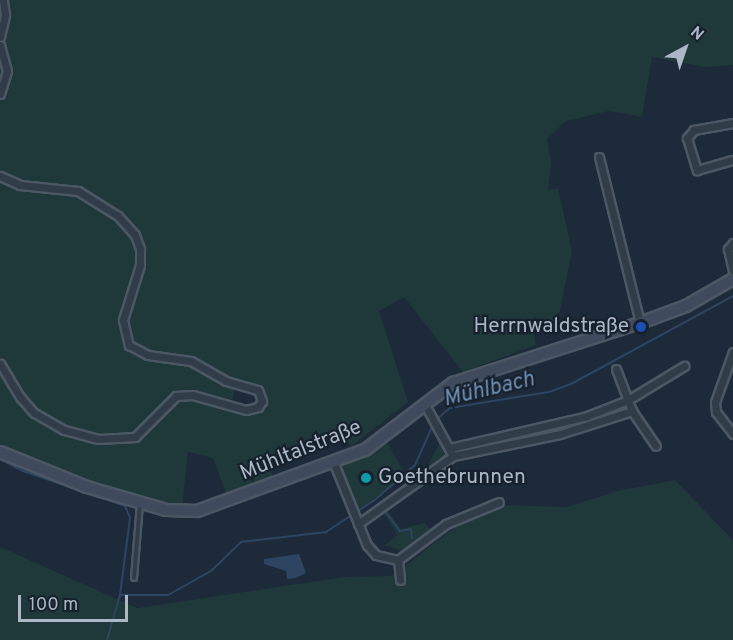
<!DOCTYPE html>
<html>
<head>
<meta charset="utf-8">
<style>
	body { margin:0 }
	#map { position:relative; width:733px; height:640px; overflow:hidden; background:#1d2a39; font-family:Overpass,sans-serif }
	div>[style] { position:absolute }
	.green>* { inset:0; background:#1f383a }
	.water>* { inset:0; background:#2d4560 }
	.stream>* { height:2px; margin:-1px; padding:0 1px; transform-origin:1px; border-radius:1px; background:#2d4560 }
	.roads { filter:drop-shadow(2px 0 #4c5764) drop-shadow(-2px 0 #4c5764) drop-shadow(0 2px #4c5764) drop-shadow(0 -2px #4c5764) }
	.service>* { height:4px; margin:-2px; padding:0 2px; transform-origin:2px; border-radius:2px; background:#313c49 }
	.minor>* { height:7px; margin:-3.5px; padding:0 3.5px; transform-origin:3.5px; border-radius:3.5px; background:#313c49 }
	.secondary>* { height:10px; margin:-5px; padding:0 5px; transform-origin:5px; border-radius:5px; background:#3f4b5d }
	.dots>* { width:16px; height:16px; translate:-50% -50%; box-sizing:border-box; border:3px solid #17212d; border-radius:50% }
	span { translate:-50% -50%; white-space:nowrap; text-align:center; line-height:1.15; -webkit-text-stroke:4.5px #17212d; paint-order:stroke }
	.poi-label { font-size:21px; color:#abb7c6 }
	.right { translate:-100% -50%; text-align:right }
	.left { translate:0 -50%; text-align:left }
	.street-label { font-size:21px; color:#abb7c6 }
	.water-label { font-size:22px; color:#6f8eb2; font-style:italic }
	.north { position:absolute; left:655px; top:18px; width:60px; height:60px; -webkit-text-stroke:4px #17212d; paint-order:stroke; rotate:40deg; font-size:16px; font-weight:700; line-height:24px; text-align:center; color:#abb7c6 }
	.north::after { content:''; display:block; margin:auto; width:21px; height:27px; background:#abb7c6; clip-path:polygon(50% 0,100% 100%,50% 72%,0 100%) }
	.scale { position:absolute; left:18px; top:595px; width:110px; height:27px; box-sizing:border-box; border:3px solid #abb7c6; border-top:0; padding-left:8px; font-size:18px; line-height:21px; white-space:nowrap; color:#abb7c6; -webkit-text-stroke:4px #17212d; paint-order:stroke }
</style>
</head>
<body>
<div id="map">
	<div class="green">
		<i style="clip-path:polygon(evenodd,0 0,733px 0,733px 65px,704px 67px,652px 57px,642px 117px,609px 111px,566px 121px,547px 139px,551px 163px,548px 190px,558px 188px,572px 251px,557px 325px,533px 331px,536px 345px,463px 372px,404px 297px,379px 311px,408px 402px,352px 446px,328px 434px,267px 461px,273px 477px,227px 496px,213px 458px,188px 452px,182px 508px,72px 479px,0 445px,0 0,237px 381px,263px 390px,265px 402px,260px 410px,246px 413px,230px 410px,237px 381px)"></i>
		<i style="clip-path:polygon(441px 440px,449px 457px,430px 470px,428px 465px)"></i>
		<i style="clip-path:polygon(387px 442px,407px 477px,356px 511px,339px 467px)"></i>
		<i style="clip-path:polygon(675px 480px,733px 540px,733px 640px,0 640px,0 547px,137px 608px,344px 577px,392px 576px,451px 530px,497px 505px,567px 507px,617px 491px)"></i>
		<i style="clip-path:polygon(385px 507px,401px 529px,425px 523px,431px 530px,401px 551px,385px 545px,398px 535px,383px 513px)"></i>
	</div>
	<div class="water">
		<i style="clip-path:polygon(299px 554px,306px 573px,296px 578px,287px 579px,286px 571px,264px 564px,264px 559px)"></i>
	</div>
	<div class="stream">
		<i style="left:436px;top:420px;width:18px;rotate:-41deg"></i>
		<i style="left:450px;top:408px;width:100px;rotate:-9.2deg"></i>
		<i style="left:549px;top:392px;width:23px;rotate:-20deg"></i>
		<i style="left:571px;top:384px;width:184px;rotate:-28.5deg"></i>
		<i style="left:0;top:459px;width:26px;rotate:28deg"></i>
		<i style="left:23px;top:471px;width:108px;rotate:18.9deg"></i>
		<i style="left:125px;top:506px;width:13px;rotate:67deg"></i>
		<i style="left:130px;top:518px;width:78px;rotate:97.4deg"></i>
		<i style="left:120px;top:595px;width:48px"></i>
		<i style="left:168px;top:595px;width:49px;rotate:-29.2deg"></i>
		<i style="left:211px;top:571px;width:42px;rotate:-44deg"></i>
		<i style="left:241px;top:542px;width:86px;rotate:-6.7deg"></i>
		<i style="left:326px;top:532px;width:60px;rotate:-33.4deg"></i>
		<i style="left:376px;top:499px;width:52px;rotate:-41.1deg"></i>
		<i style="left:415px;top:465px;width:44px;rotate:-65.8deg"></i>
		<i style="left:380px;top:512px;width:4px;rotate:-27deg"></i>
		<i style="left:384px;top:510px;width:26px;rotate:53deg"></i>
		<i style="left:400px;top:531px;width:11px;rotate:-10deg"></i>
		<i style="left:411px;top:529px;width:9px;rotate:84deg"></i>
		<i style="left:107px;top:640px;width:47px;rotate:-73.9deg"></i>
	</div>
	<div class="roads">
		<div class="service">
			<i style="left:134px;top:578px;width:75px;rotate:-85.4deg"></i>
		</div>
		<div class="minor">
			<i style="left:0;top:37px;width:23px;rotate:-77deg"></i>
			<i style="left:5px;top:15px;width:15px;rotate:-98deg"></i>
			<i style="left:0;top:45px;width:27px;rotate:75deg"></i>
			<i style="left:7px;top:71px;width:24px;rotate:107deg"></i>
			<i style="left:733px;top:123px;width:40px;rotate:170deg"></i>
			<i style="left:694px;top:130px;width:11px;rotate:131deg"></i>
			<i style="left:687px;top:138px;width:34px;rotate:73deg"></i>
			<i style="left:697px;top:170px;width:37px;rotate:-16deg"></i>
			<i style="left:599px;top:157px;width:171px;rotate:76.1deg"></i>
			<i style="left:0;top:176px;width:22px;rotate:24deg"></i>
			<i style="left:20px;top:185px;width:58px;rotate:5.9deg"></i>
			<i style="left:78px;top:191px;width:47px;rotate:32deg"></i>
			<i style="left:118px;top:216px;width:25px;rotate:48deg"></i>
			<i style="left:135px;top:235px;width:15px;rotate:70deg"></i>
			<i style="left:140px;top:249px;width:16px;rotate:90deg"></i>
			<i style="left:140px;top:265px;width:58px;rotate:107.2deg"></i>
			<i style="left:123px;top:320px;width:26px;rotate:77deg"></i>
			<i style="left:129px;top:345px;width:21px;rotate:28deg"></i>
			<i style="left:148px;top:355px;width:43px;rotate:7.9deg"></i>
			<i style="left:191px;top:361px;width:40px;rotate:29.7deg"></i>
			<i style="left:226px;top:381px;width:33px;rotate:16deg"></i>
			<i style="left:258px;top:390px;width:12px;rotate:70deg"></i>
			<i style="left:262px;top:401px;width:7px;rotate:124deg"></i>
			<i style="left:258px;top:407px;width:12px;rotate:166deg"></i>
			<i style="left:246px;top:410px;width:55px;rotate:-164.2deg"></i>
			<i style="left:193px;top:395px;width:17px;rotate:177deg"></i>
			<i style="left:176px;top:396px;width:58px;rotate:135deg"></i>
			<i style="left:135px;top:437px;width:37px;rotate:177deg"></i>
			<i style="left:98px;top:439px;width:35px;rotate:-165deg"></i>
			<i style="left:64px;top:430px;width:34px;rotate:-150deg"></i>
			<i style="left:34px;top:413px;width:21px;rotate:-131deg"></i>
			<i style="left:20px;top:397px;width:39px;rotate:-121deg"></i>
			<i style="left:733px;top:243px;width:8px;rotate:130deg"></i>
			<i style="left:728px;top:249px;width:22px;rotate:77deg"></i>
			<i style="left:733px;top:352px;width:53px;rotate:109.8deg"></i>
			<i style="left:715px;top:402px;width:10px;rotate:84deg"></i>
			<i style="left:716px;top:412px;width:28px;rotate:52deg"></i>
			<i style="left:616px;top:369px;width:45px;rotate:69.1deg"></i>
			<i style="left:632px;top:411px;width:42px;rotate:55.6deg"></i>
			<i style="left:450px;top:448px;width:141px;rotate:-13.1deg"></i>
			<i style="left:587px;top:416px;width:44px;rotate:-21.3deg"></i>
			<i style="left:628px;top:400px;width:66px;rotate:-31.3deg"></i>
			<i style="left:453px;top:456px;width:109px;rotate:-11.6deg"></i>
			<i style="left:560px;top:434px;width:76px;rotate:-17.7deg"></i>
			<i style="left:333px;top:461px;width:91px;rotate:68deg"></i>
			<i style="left:367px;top:545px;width:13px;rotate:48deg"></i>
			<i style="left:376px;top:555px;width:23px;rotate:13deg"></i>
			<i style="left:398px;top:560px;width:20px;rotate:84deg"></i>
			<i style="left:358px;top:524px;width:117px;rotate:-35.6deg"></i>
			<i style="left:453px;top:456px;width:60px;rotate:-118.7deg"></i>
			<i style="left:398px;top:560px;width:60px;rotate:-36.9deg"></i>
			<i style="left:446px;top:524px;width:57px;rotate:-22.5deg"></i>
		</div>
		<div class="secondary">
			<i style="left:0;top:452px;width:94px;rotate:21.9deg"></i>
			<i style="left:87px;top:487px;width:82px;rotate:16.2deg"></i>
			<i style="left:166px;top:510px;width:31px;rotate:2deg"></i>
			<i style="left:197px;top:511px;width:179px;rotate:-20deg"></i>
			<i style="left:365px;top:450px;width:111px;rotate:-37.3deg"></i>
			<i style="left:453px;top:383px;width:196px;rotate:-17.8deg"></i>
			<i style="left:640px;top:323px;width:49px;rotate:-20.3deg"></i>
			<i style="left:686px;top:306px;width:54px;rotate:-29.9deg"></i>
		</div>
	</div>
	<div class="dots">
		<i style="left:641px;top:327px;background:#1a4fb4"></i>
		<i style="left:366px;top:478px;background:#0f9aa8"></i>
	</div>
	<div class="poi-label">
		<span class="right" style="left:629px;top:327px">Herrnwaldstraße</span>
		<span class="left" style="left:378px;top:478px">Goethebrunnen</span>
	</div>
	<div class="street-label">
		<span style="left:301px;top:451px;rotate:-22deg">Mühltalstraße</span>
	</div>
	<div class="water-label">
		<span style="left:489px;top:390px;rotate:-13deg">Mühlbach</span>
	</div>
	<div class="north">N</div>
	<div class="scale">100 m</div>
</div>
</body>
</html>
